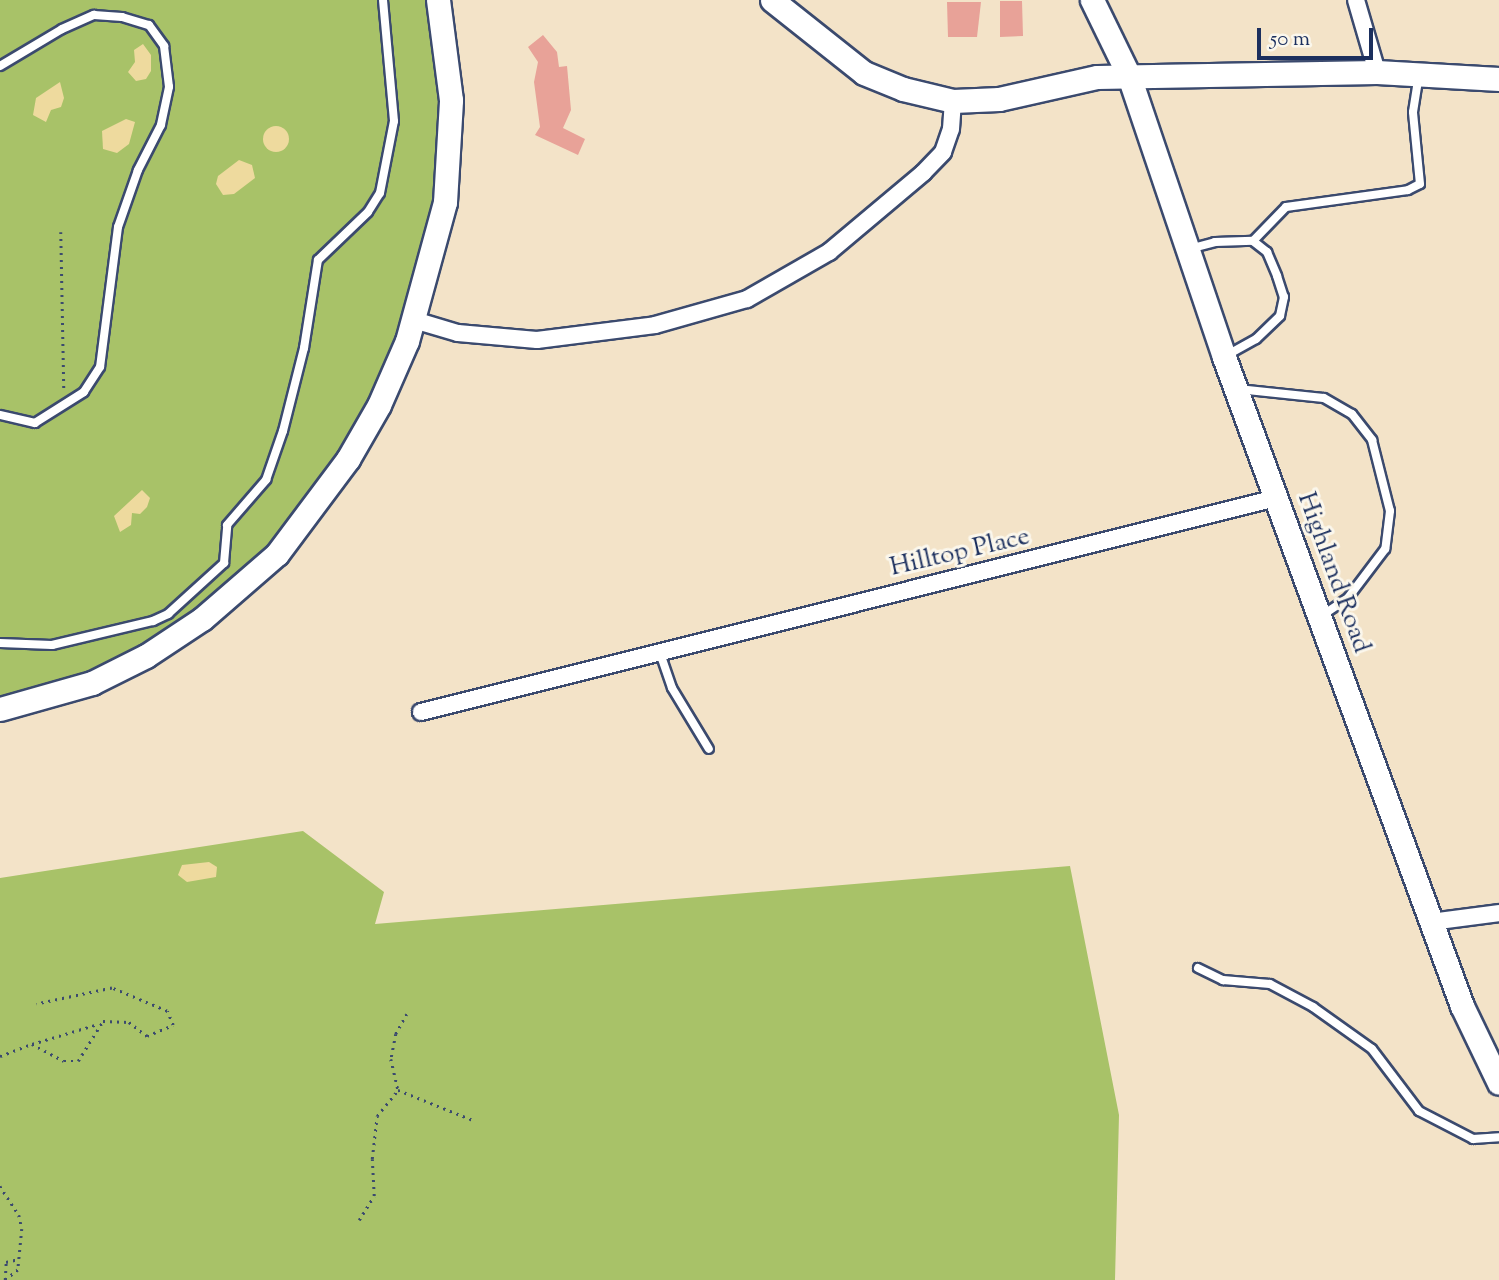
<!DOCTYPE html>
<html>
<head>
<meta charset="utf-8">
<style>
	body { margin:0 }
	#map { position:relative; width:1499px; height:1280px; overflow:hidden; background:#f3e3c8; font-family:"Sorts Mill Goudy",serif }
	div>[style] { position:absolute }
	.green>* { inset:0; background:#a8c268 }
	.sand>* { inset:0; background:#eeda9e }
	.round { border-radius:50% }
	.building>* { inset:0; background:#e8a298 }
	.path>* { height:2.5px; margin-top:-1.25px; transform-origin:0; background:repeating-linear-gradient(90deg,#3b4a6e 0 2px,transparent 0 7px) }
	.roads { filter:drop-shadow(2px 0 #3b4a6e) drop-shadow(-2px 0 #3b4a6e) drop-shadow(0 2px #3b4a6e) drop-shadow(0 -2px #3b4a6e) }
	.lane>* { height:8px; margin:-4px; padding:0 4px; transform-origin:4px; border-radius:4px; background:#fff }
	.street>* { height:16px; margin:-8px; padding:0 8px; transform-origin:8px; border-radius:8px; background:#fff }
	.secondary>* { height:23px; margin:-11.5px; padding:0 11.5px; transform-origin:11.5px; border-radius:11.5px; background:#fff }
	span { translate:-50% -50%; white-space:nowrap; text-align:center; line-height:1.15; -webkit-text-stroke:6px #fbf7ec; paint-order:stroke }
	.street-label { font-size:26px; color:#1b2f5e }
	.scale { position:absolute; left:1257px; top:28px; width:116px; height:32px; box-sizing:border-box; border:4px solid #1b2f5e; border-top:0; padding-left:9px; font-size:21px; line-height:24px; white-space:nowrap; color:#1b2f5e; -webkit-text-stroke:5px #fbf7ec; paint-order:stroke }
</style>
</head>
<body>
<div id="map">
	<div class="green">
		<i style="clip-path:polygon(0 0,431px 0,439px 52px,443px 142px,431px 230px,403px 329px,354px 430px,292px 526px,203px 611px,91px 674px,0 699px)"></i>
		<i style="clip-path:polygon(303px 831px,384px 892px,375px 924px,1070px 866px,1119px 1115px,1115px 1280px,0 1280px,0 878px)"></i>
	</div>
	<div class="sand">
		<i style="clip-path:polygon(143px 44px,151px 55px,151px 71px,146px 79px,136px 81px,128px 72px,135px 62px,134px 50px)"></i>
		<i style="clip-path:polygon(60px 82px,64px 98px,61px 107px,51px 110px,46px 122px,33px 115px,36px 98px)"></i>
		<i style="clip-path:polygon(126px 119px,135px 122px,129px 144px,117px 153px,103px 149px,102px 131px)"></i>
		<i class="round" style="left:263px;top:126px;width:26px;height:26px"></i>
		<i style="clip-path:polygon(239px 160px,252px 165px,255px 178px,234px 194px,223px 195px,216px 184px,218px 176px)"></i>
		<i style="clip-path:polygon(142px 490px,150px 498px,147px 507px,140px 514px,132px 513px,131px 525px,120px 532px,114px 516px)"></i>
		<i style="clip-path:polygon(209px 862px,217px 867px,216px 877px,187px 882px,178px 875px,182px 865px)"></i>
	</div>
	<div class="building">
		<i style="clip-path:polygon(1000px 1px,1022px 1px,1023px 36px,1000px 37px)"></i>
		<i style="clip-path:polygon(947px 2px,981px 2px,977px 37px,948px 37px)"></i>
		<i style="clip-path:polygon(543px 35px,557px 52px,559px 67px,567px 66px,571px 110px,563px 128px,585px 139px,578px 155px,535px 135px,540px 127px,534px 82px,538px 62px,528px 47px)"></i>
	</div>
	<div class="path">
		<i style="left:61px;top:232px;width:159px;rotate:88.9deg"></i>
		<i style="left:407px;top:1014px;width:23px;rotate:119deg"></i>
		<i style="left:396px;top:1034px;width:25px;rotate:101deg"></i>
		<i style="left:391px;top:1059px;width:32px;rotate:77deg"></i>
		<i style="left:398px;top:1090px;width:81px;rotate:21.8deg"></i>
		<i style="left:32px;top:1044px;width:66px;rotate:-16.8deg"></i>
		<i style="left:0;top:1056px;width:34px;rotate:-21deg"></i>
		<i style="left:32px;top:1044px;width:36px;rotate:28deg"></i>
		<i style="left:64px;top:1061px;width:14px"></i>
		<i style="left:78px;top:1061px;width:47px;rotate:-58deg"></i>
		<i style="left:103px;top:1021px;width:26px;rotate:2deg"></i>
		<i style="left:129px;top:1022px;width:23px;rotate:38deg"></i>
		<i style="left:147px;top:1036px;width:28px;rotate:-23deg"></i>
		<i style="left:173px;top:1025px;width:15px;rotate:-113deg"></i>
		<i style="left:167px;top:1011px;width:60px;rotate:-157.3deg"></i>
		<i style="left:112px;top:988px;width:77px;rotate:168deg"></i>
		<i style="left:0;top:1186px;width:35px;rotate:57deg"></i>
		<i style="left:19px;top:1215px;width:14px;rotate:78deg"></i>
		<i style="left:22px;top:1229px;width:41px;rotate:95.6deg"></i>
		<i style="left:18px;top:1270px;width:16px;rotate:142deg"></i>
		<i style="left:359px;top:1220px;width:28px;rotate:-58deg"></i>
		<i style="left:374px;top:1196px;width:37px;rotate:-93deg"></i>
		<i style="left:372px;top:1159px;width:43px;rotate:-83.4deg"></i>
		<i style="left:377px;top:1116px;width:33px;rotate:-51deg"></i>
		<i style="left:5px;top:1280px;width:18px;rotate:-87deg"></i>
		<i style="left:6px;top:1262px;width:13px;rotate:-13deg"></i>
	</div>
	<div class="roads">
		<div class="lane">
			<i style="left:0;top:66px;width:72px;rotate:-30.8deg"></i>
			<i style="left:62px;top:29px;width:35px;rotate:-24deg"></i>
			<i style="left:94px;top:15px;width:28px;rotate:4deg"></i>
			<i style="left:122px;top:17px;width:28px;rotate:17deg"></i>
			<i style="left:149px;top:25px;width:26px;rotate:54deg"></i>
			<i style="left:164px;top:46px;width:41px;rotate:83deg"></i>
			<i style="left:169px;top:87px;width:39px;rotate:102deg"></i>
			<i style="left:161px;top:125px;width:51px;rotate:117.1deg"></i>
			<i style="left:138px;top:170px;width:60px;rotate:109.3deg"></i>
			<i style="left:118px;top:227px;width:141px;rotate:97.3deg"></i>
			<i style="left:100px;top:367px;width:30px;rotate:123deg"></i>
			<i style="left:84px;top:392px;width:58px;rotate:147.7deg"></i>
			<i style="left:35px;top:423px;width:36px;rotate:-167deg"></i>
			<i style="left:1253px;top:241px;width:47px;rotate:-45.9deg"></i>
			<i style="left:1286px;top:207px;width:123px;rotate:-7.9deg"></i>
			<i style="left:1408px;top:190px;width:13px;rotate:-27deg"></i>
			<i style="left:1420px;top:184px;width:72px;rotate:-95.6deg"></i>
			<i style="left:1413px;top:112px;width:37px;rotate:-81deg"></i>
			<i style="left:1189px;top:249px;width:27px;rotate:-15deg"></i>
			<i style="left:1215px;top:242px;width:38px;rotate:-2deg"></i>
			<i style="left:1253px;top:241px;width:18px;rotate:38deg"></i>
			<i style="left:1267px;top:252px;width:26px;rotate:67deg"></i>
			<i style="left:1277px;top:276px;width:22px;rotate:72deg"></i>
			<i style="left:1284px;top:297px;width:19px;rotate:102deg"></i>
			<i style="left:1280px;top:316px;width:33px;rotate:136deg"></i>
			<i style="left:1256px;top:339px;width:35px;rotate:151deg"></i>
			<i style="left:1238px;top:389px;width:86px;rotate:6deg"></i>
			<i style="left:1324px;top:398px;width:32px;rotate:30deg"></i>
			<i style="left:1352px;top:414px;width:33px;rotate:52deg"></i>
			<i style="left:1372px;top:440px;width:73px;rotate:75.8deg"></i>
			<i style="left:1390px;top:511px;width:38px;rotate:97deg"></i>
			<i style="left:1385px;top:549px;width:61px;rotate:127.1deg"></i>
			<i style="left:1348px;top:598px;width:30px;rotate:146deg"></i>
			<i style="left:0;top:643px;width:52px;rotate:2.2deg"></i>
			<i style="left:52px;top:645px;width:104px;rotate:-13.4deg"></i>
			<i style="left:153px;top:621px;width:17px;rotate:-25deg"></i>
			<i style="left:168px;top:614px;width:76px;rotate:-42.3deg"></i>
			<i style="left:224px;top:563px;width:38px;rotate:-85deg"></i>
			<i style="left:227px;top:525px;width:60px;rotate:-49.1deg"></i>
			<i style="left:266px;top:480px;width:52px;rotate:-70.9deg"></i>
			<i style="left:283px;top:431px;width:86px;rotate:-75.8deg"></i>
			<i style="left:304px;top:348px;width:89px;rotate:-81deg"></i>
			<i style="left:318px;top:260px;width:69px;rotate:-43.8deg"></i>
			<i style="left:368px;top:212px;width:22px;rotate:-58deg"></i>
			<i style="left:380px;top:193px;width:73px;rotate:-79deg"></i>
			<i style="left:394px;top:121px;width:121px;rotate:-95.2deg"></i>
			<i style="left:660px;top:653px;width:37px;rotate:71deg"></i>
			<i style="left:672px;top:688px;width:71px;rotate:58.8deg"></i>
			<i style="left:1198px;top:968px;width:28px;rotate:26deg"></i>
			<i style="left:1223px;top:980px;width:47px;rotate:4.9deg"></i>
			<i style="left:1270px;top:984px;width:49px;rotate:28.1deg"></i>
			<i style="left:1313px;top:1007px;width:72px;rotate:35.4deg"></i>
			<i style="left:1372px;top:1049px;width:78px;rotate:52.8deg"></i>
			<i style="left:1419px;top:1111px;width:61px;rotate:27.4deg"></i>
			<i style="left:1473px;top:1139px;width:26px;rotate:-4deg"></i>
		</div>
		<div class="street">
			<i style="left:1356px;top:0;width:75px;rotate:73.7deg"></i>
			<i style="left:414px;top:320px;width:46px;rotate:16.5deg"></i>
			<i style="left:458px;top:333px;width:79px;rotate:5.1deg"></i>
			<i style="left:537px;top:340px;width:119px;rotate:-7.2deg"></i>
			<i style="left:655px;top:325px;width:96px;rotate:-15.8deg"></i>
			<i style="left:747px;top:299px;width:95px;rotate:-29.8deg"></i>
			<i style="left:829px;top:252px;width:123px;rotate:-40deg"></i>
			<i style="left:923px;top:173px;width:29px;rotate:-46deg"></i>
			<i style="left:943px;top:152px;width:24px;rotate:-71deg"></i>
			<i style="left:951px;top:129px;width:28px;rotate:-86deg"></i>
			<i style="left:421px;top:712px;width:881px;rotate:-14.05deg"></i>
			<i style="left:1431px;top:922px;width:69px;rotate:-7.5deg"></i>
		</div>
		<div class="secondary">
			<i style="left:772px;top:0;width:117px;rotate:38.4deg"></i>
			<i style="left:864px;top:73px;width:42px;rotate:22.3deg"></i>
			<i style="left:903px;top:89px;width:51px;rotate:13.5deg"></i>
			<i style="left:953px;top:101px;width:46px;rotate:-2.5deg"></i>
			<i style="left:999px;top:99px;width:100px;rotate:-12.7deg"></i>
			<i style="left:1097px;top:77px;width:280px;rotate:-1deg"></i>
			<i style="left:1377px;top:72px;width:122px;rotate:3.3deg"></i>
			<i style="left:1092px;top:0;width:85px;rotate:64deg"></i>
			<i style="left:1129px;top:76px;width:297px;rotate:71.3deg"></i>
			<i style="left:1224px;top:357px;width:691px;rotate:69.86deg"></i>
			<i style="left:1462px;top:1006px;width:85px;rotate:64.3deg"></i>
			<i style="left:0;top:709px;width:96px;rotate:-15.8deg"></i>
			<i style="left:92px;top:683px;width:60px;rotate:-26.6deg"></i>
			<i style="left:146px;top:656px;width:67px;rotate:-33.5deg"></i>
			<i style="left:202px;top:619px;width:99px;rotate:-40.9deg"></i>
			<i style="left:277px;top:554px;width:119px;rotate:-53.2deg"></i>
			<i style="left:348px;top:459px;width:62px;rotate:-60.1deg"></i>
			<i style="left:379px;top:405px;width:70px;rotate:-66.4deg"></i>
			<i style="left:407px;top:341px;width:144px;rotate:-74.7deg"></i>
			<i style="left:445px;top:202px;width:102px;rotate:-86.6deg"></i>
			<i style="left:451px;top:100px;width:101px;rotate:-97.4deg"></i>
		</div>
	</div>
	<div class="street-label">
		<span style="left:960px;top:553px;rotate:-13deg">Hilltop Place</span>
		<span style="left:1333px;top:573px;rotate:70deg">Highland Road</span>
	</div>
	<div class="scale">50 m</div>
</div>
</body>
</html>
